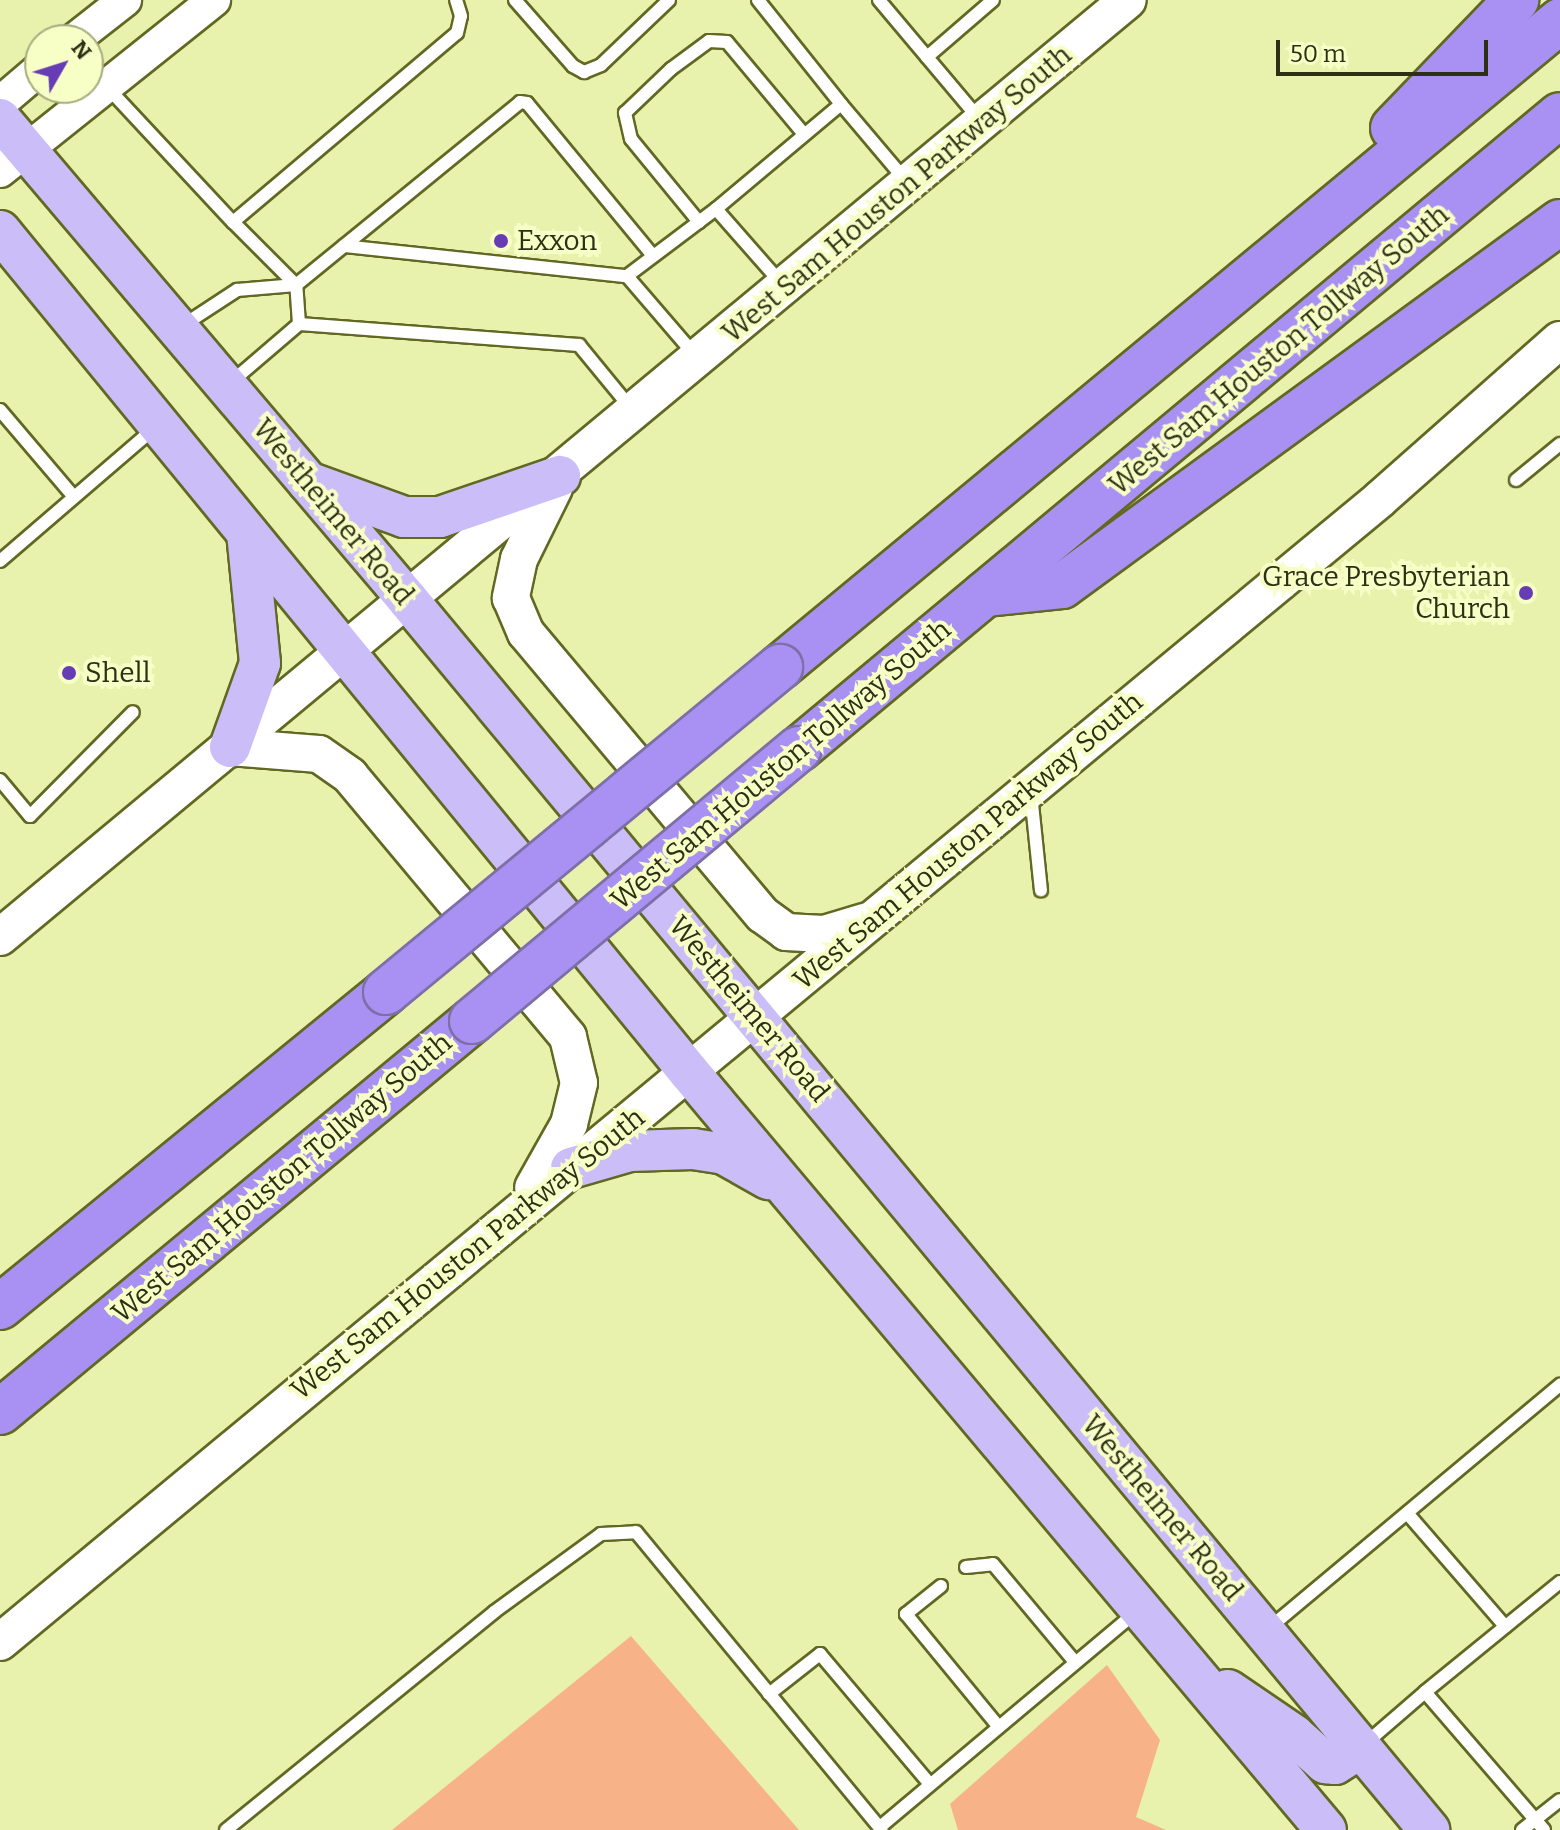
<!DOCTYPE html>
<html>
<head>
<meta charset="utf-8">
<style>
	body { margin:0 }
	#map { position:relative; width:1560px; height:1830px; overflow:hidden; background:#e9f2ac; font-family:Bitter,serif }
	div>[style] { position:absolute }
	.green>* { inset:0; background:#f7b387 }
	.roads { filter:drop-shadow(2px 0 #626823) drop-shadow(-2px 0 #626823) drop-shadow(0 2px #626823) drop-shadow(0 -2px #626823) }
	.service>* { height:12px; margin:-6px; padding:0 6px; transform-origin:6px; border-radius:6px; background:#fff }
	.tertiary>* { height:32px; margin:-16px; padding:0 16px; transform-origin:16px; border-radius:16px; background:#fff }
	.secondary>* { height:36px; margin:-18px; padding:0 18px; transform-origin:18px; border-radius:18px; background:#fff }
	.primary>* { height:40px; margin:-20px; padding:0 20px; transform-origin:20px; border-radius:20px; background:#cbbdf8 }
	.motorway>* { height:44px; margin:-22px; padding:0 22px; transform-origin:22px; border-radius:22px; background:#a991f4 }
	.bridges { filter:drop-shadow(2px 0 #7e6fa6) drop-shadow(-2px 0 #7e6fa6) drop-shadow(0 2px #7e6fa6) drop-shadow(0 -2px #7e6fa6) }
	.motorway-bridge>* { height:44px; margin:-22px; padding:0 22px; transform-origin:22px; border-radius:22px; background:#a991f4 }
	.dots>* { width:22px; height:22px; translate:-50% -50%; box-sizing:border-box; border:4px solid #f7fec6; border-radius:50% }
	span { translate:-50% -50%; white-space:nowrap; text-align:center; line-height:1.15; -webkit-text-stroke:8px #f7fec6; paint-order:stroke }
	.street-label { font-size:28px; color:#2d3014 }
	.poi-label { font-size:28px; color:#2d3014 }
	.left { translate:0 -50%; text-align:left }
	.right { translate:-100% -50%; text-align:right }
	.north { position:absolute; left:24px; top:24px; width:80px; height:80px; box-sizing:border-box; background:#f7fec6; border:2px solid #a6ac7f; border-radius:50%; rotate:51deg; font-size:22px; font-weight:700; line-height:32px; text-align:center; color:#2d3014 }
	.north::after { content:''; display:block; margin:auto; width:28px; height:36px; background:#663db5; clip-path:polygon(50% 0,100% 100%,50% 72%,0 100%) }
	.scale { position:absolute; left:1276px; top:40px; width:212px; height:36px; box-sizing:border-box; border:4px solid #2d3014; border-top:0; padding-left:10px; font-size:24px; line-height:28px; white-space:nowrap; color:#2d3014; -webkit-text-stroke:6px #f7fec6; paint-order:stroke }
</style>
</head>
<body>
<div id="map">
	<div class="green">
		<i style="clip-path:polygon(631px 1636px,799px 1830px,392px 1830px)"></i>
		<i style="clip-path:polygon(1107px 1665px,1160px 1740px,1136px 1817px,1166px 1830px,958px 1830px,950px 1804px)"></i>
	</div>
	<div class="roads">
		<div class="service">
			<i style="left:515px;top:0;width:88px;rotate:48.7deg"></i>
			<i style="left:573px;top:66px;width:13px;rotate:29deg"></i>
			<i style="left:584px;top:72px;width:18px;rotate:-22deg"></i>
			<i style="left:601px;top:65px;width:94px;rotate:-43.7deg"></i>
			<i style="left:758px;top:0;width:133px;rotate:51.4deg"></i>
			<i style="left:879px;top:0;width:157px;rotate:49.9deg"></i>
			<i style="left:927px;top:57px;width:87px;rotate:-40.8deg"></i>
			<i style="left:107px;top:87px;width:185px;rotate:47deg"></i>
			<i style="left:233px;top:222px;width:293px;rotate:-40.2deg"></i>
			<i style="left:457px;top:33px;width:17px;rotate:-77deg"></i>
			<i style="left:461px;top:16px;width:17px;rotate:-107deg"></i>
			<i style="left:716px;top:209px;width:163px;rotate:-40deg"></i>
			<i style="left:841px;top:104px;width:101px;rotate:49.8deg"></i>
			<i style="left:699px;top:222px;width:107px;rotate:-129.3deg"></i>
			<i style="left:631px;top:139px;width:27px;rotate:-103deg"></i>
			<i style="left:625px;top:113px;width:64px;rotate:-43.7deg"></i>
			<i style="left:671px;top:69px;width:47px;rotate:-36.4deg"></i>
			<i style="left:709px;top:41px;width:18px;rotate:3deg"></i>
			<i style="left:727px;top:42px;width:120px;rotate:50.1deg"></i>
			<i style="left:344px;top:246px;width:285px;rotate:6.1deg"></i>
			<i style="left:299px;top:324px;width:281px;rotate:4.3deg"></i>
			<i style="left:579px;top:345px;width:80px;rotate:50.6deg"></i>
			<i style="left:182px;top:326px;width:66px;rotate:-33.2deg"></i>
			<i style="left:237px;top:290px;width:59px;rotate:-4.8deg"></i>
			<i style="left:296px;top:285px;width:289px;rotate:-39.2deg"></i>
			<i style="left:520px;top:102px;width:7px;rotate:8deg"></i>
			<i style="left:527px;top:103px;width:198px;rotate:50.5deg"></i>
			<i style="left:694px;top:354px;width:103px;rotate:-130.7deg"></i>
			<i style="left:627px;top:276px;width:111px;rotate:-37deg"></i>
			<i style="left:716px;top:209px;width:100px;rotate:48.7deg"></i>
			<i style="left:229px;top:384px;width:92px;rotate:-40.6deg"></i>
			<i style="left:299px;top:324px;width:39px;rotate:-94deg"></i>
			<i style="left:296px;top:285px;width:89px;rotate:-135deg"></i>
			<i style="left:0;top:410px;width:114px;rotate:49.6deg"></i>
			<i style="left:1516px;top:480px;width:57px;rotate:-39.3deg"></i>
			<i style="left:0;top:561px;width:206px;rotate:-40.7deg"></i>
			<i style="left:0;top:780px;width:47px;rotate:50.2deg"></i>
			<i style="left:30px;top:816px;width:146px;rotate:-45.3deg"></i>
			<i style="left:1031px;top:794px;width:97px;rotate:84.1deg"></i>
			<i style="left:1407px;top:1513px;width:150px;rotate:49.1deg"></i>
			<i style="left:966px;top:1567px;width:27px;rotate:-6deg"></i>
			<i style="left:993px;top:1564px;width:126px;rotate:50.1deg"></i>
			<i style="left:941px;top:1586px;width:45px;rotate:141.3deg"></i>
			<i style="left:906px;top:1614px;width:145px;rotate:50.6deg"></i>
			<i style="left:1268px;top:1629px;width:381px;rotate:-39.9deg"></i>
			<i style="left:1425px;top:1692px;width:174px;rotate:-39.2deg"></i>
			<i style="left:769px;top:1694px;width:65px;rotate:-38.1deg"></i>
			<i style="left:820px;top:1654px;width:170px;rotate:49.8deg"></i>
			<i style="left:1366px;top:1743px;width:78px;rotate:-40.8deg"></i>
			<i style="left:1425px;top:1692px;width:182px;rotate:49.2deg"></i>
			<i style="left:880px;top:1827px;width:333px;rotate:-40deg"></i>
			<i style="left:226px;top:1830px;width:345px;rotate:-39.1deg"></i>
			<i style="left:494px;top:1612px;width:132px;rotate:-36.1deg"></i>
			<i style="left:601px;top:1534px;width:35px;rotate:-3deg"></i>
			<i style="left:636px;top:1532px;width:386px;rotate:50.5deg"></i>
			<i style="left:1522px;top:1830px;width:48px;rotate:-38.3deg"></i>
		</div>
		<div class="tertiary">
			<i style="left:74px;top:40px;width:65px;rotate:-38.1deg"></i>
			<i style="left:0;top:103px;width:52px;rotate:-40.4deg"></i>
			<i style="left:0;top:171px;width:274px;rotate:-38.6deg"></i>
		</div>
		<div class="secondary">
			<i style="left:554px;top:488px;width:79px;rotate:116.2deg"></i>
			<i style="left:519px;top:559px;width:40px;rotate:102deg"></i>
			<i style="left:511px;top:598px;width:38px;rotate:67deg"></i>
			<i style="left:526px;top:633px;width:368px;rotate:50deg"></i>
			<i style="left:763px;top:915px;width:29px;rotate:36deg"></i>
			<i style="left:786px;top:932px;width:38px;rotate:3deg"></i>
			<i style="left:824px;top:934px;width:42px;rotate:-16.7deg"></i>
			<i style="left:230px;top:747px;width:89px;rotate:4.5deg"></i>
			<i style="left:319px;top:754px;width:38px;rotate:35deg"></i>
			<i style="left:350px;top:776px;width:340px;rotate:50.1deg"></i>
			<i style="left:568px;top:1037px;width:47px;rotate:76.6deg"></i>
			<i style="left:579px;top:1083px;width:42px;rotate:103.7deg"></i>
			<i style="left:569px;top:1124px;width:73px;rotate:119.4deg"></i>
			<i style="left:0;top:937px;width:1466px;rotate:-39.72deg"></i>
			<i style="left:0;top:1642px;width:1792px;rotate:-39.63deg"></i>
			<i style="left:1380px;top:499px;width:240px;rotate:-41.5deg"></i>
		</div>
		<div class="primary">
			<i style="left:0;top:119px;width:631px;rotate:49.69deg"></i>
			<i style="left:408px;top:600px;width:1599px;rotate:50.3deg"></i>
			<i style="left:0;top:231px;width:1087px;rotate:50.67deg"></i>
			<i style="left:689px;top:1072px;width:990px;rotate:49.96deg"></i>
			<i style="left:308px;top:482px;width:102px;rotate:20deg"></i>
			<i style="left:404px;top:517px;width:36px"></i>
			<i style="left:440px;top:517px;width:127px;rotate:-18.9deg"></i>
			<i style="left:230px;top:747px;width:89px;rotate:-70.3deg"></i>
			<i style="left:260px;top:663px;width:131px;rotate:-95.7deg"></i>
			<i style="left:571px;top:1168px;width:61px;rotate:-16.1deg"></i>
			<i style="left:630px;top:1151px;width:63px;rotate:-1.8deg"></i>
			<i style="left:693px;top:1149px;width:31px;rotate:9deg"></i>
			<i style="left:724px;top:1154px;width:51px;rotate:29.6deg"></i>
			<i style="left:1228px;top:1690px;width:80px;rotate:34.3deg"></i>
			<i style="left:1294px;top:1735px;width:42px;rotate:42.1deg"></i>
			<i style="left:1325px;top:1763px;width:10px;rotate:6deg"></i>
			<i style="left:1335px;top:1764px;width:31px;rotate:-32deg"></i>
		</div>
		<div class="motorway">
			<i style="left:1393px;top:128px;width:178px;rotate:-46.1deg"></i>
			<i style="left:985px;top:594px;width:77px;rotate:-5.9deg"></i>
			<i style="left:1062px;top:586px;width:617px;rotate:-36.16deg"></i>
			<i style="left:780px;top:667px;width:1013px;rotate:-39.63deg"></i>
			<i style="left:799px;top:749px;width:990px;rotate:-39.8deg"></i>
			<i style="left:0;top:1307px;width:498px;rotate:-39.2deg"></i>
			<i style="left:0;top:1412px;width:613px;rotate:-39.64deg"></i>
		</div>
	</div>
	<div class="bridges">
		<div class="motorway-bridge">
			<i style="left:386px;top:992px;width:511px;rotate:-39.52deg"></i>
			<i style="left:472px;top:1021px;width:425px;rotate:-39.8deg"></i>
		</div>
	</div>
	<div class="dots">
		<i style="left:501px;top:241px;background:#663db5"></i>
		<i style="left:1526px;top:593px;background:#663db5"></i>
		<i style="left:69px;top:673px;background:#663db5"></i>
	</div>
	<div class="street-label">
		<span style="left:897px;top:194px;rotate:-40deg">West Sam Houston Parkway South</span>
		<span style="left:1279px;top:350px;rotate:-40deg">West Sam Houston Tollway South</span>
		<span style="left:333px;top:512px;rotate:50deg">Westheimer Road</span>
		<span style="left:781px;top:765px;rotate:-40deg">West Sam Houston Tollway South</span>
		<span style="left:968px;top:841px;rotate:-40deg">West Sam Houston Parkway South</span>
		<span style="left:749px;top:1009px;rotate:50deg">Westheimer Road</span>
		<span style="left:282px;top:1178px;rotate:-40deg">West Sam Houston Tollway South</span>
		<span style="left:468px;top:1254px;rotate:-39deg">West Sam Houston Parkway South</span>
		<span style="left:1162px;top:1508px;rotate:50deg">Westheimer Road</span>
	</div>
	<div class="poi-label">
		<span class="left" style="left:517px;top:241px">Exxon</span>
		<span class="right" style="left:1510px;top:593px">Grace Presbyterian<br>Church</span>
		<span class="left" style="left:85px;top:673px">Shell</span>
	</div>
	<div class="north">N</div>
	<div class="scale">50 m</div>
</div>
</body>
</html>
